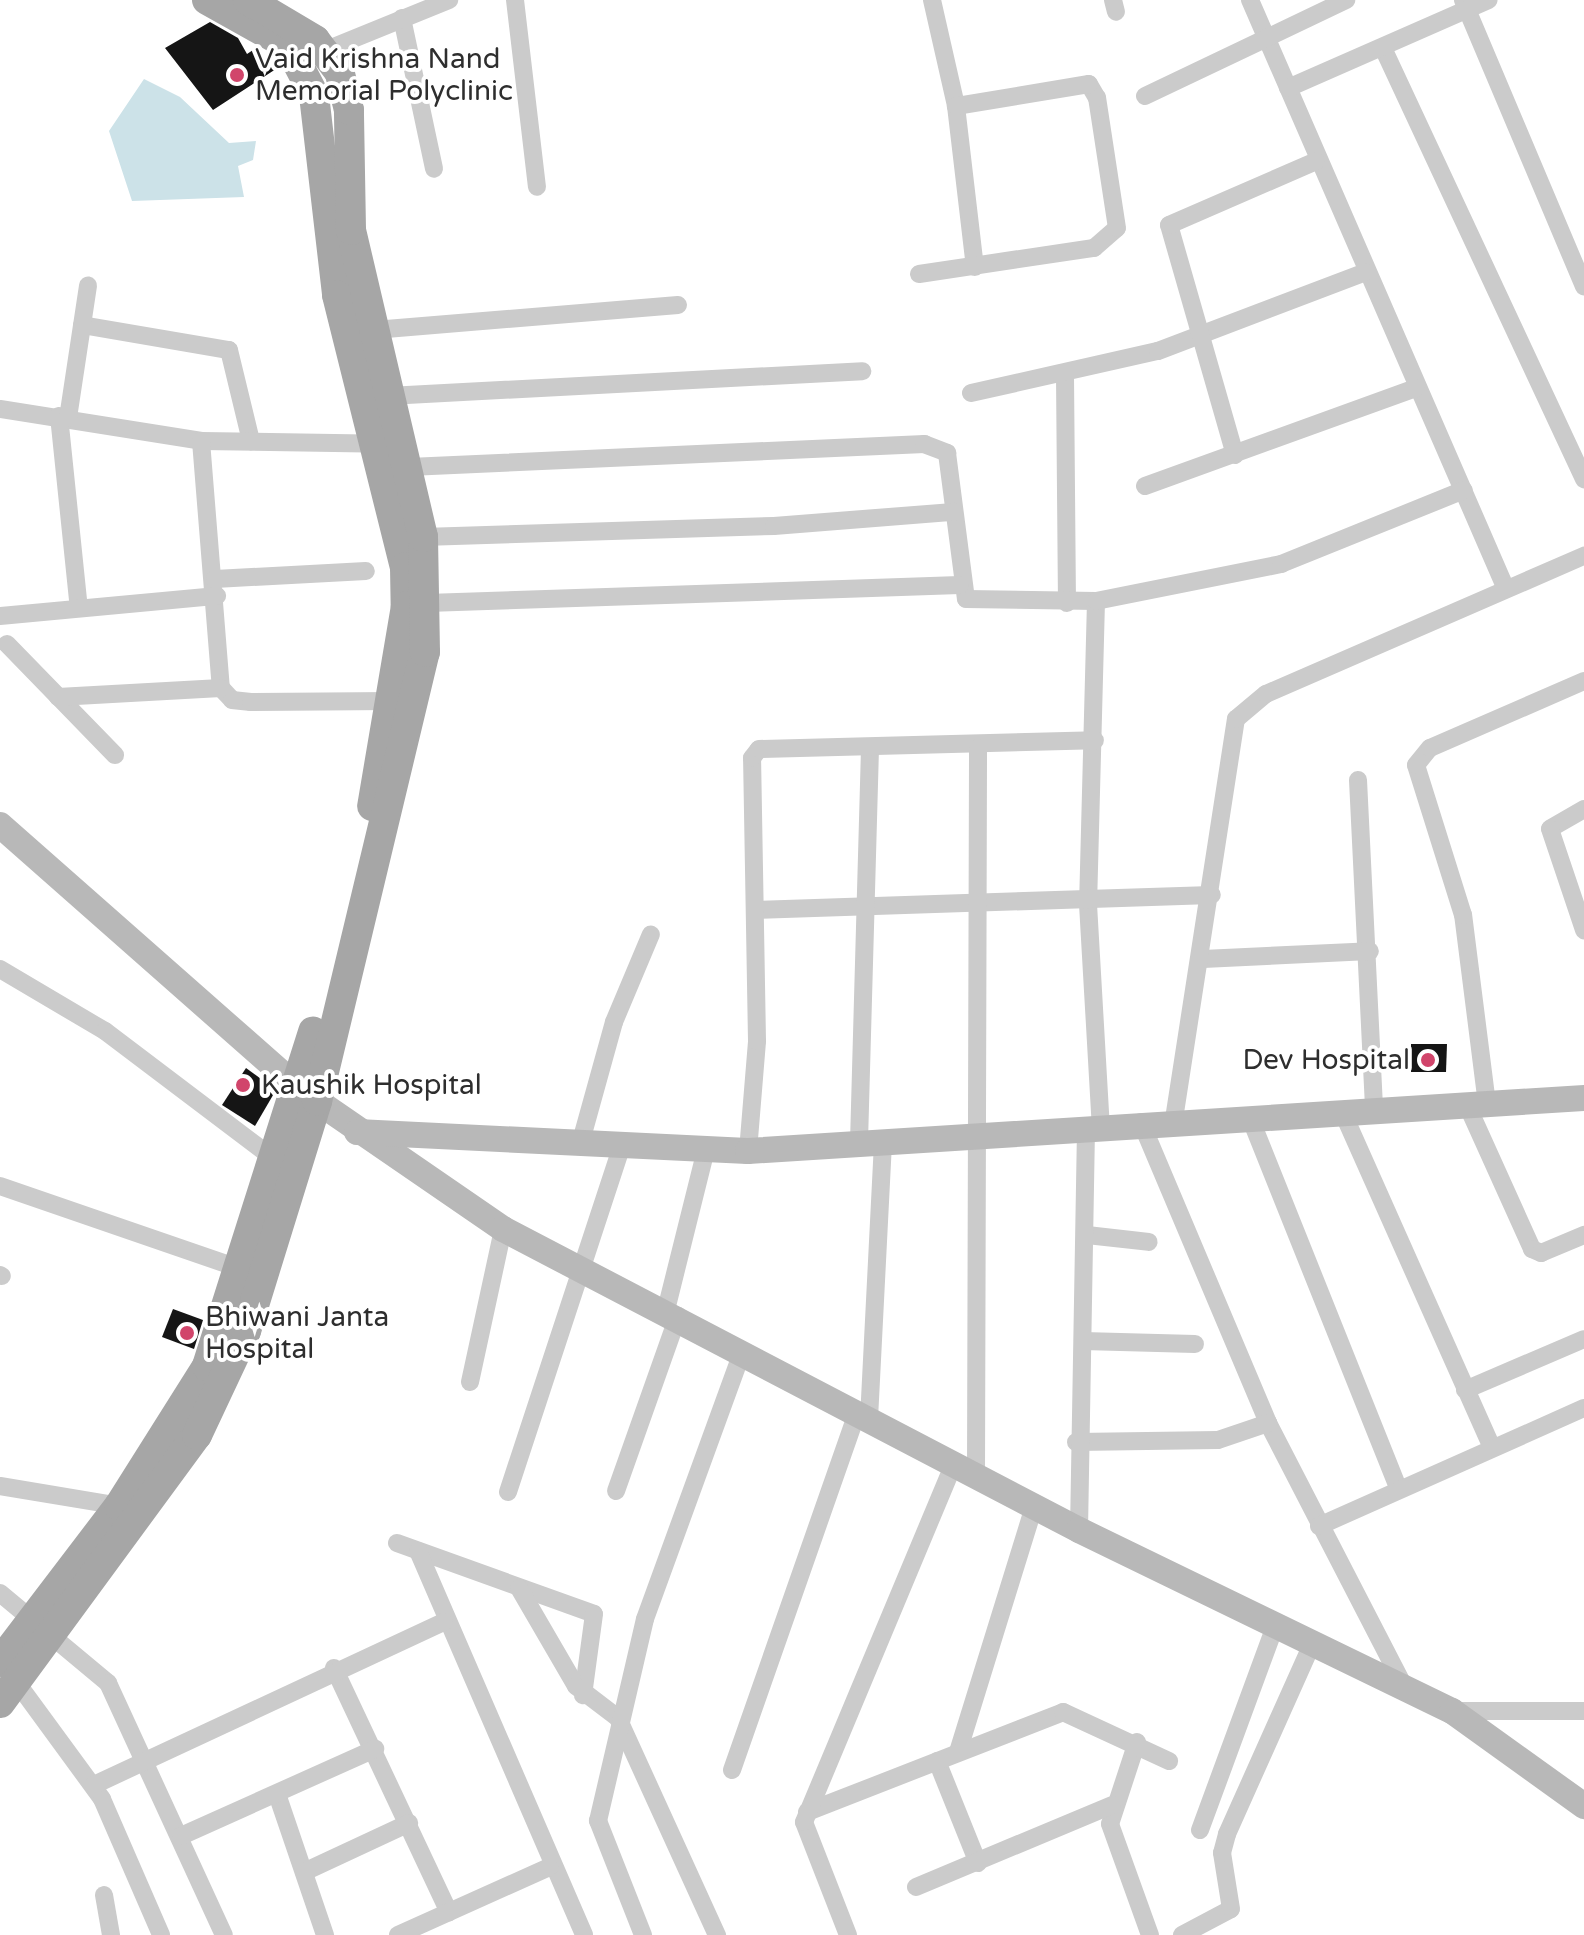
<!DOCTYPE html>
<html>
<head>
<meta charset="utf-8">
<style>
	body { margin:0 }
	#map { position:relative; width:1584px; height:1935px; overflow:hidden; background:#fff; font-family:"Varela Round",sans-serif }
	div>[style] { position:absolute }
	.water>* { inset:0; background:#cce2e8 }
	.building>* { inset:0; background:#151515 }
	.street>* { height:18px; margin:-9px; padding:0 9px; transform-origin:9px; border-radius:9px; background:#cbcbcb }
	.secondary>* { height:26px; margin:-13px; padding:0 13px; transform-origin:13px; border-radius:13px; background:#b8b8b8 }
	.primary>* { height:30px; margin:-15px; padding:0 15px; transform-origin:15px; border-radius:15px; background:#a6a6a6 }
	.dots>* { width:22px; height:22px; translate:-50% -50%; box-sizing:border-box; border:4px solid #fff; border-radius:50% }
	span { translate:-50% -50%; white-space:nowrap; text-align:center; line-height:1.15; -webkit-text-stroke:8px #fff; paint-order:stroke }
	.poi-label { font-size:28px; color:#2e2e2e }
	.left { translate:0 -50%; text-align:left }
	.right { translate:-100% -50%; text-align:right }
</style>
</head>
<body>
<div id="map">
	<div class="water">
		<i style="clip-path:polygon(144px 79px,180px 97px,229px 143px,256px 141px,253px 160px,238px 166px,244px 197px,132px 201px,109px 131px)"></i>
	</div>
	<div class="building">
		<i style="clip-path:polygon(210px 22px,238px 38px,247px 54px,256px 48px,279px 67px,213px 110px,165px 48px)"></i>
		<i style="clip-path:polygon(1411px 1044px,1447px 1044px,1446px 1072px,1411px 1072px)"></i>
		<i style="clip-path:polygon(246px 1068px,276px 1090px,255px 1126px,222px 1105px)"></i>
		<i style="clip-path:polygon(173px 1309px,203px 1320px,194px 1349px,162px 1337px)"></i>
	</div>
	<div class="street">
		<i style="left:515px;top:0;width:188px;rotate:83.3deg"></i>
		<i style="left:932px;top:0;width:109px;rotate:77.2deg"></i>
		<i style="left:956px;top:106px;width:162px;rotate:83.3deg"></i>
		<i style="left:1113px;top:0;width:12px;rotate:76deg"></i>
		<i style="left:1250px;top:0;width:642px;rotate:66.51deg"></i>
		<i style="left:1463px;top:0;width:311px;rotate:67.1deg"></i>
		<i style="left:402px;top:18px;width:154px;rotate:78deg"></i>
		<i style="left:1383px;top:48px;width:476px;rotate:65deg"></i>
		<i style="left:326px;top:50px;width:133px;rotate:-22.1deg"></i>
		<i style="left:1288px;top:88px;width:219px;rotate:-23.7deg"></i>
		<i style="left:1145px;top:96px;width:223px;rotate:-25.5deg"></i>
		<i style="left:919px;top:274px;width:177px;rotate:-8.5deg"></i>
		<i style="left:1094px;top:248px;width:30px;rotate:-41deg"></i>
		<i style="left:1117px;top:228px;width:132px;rotate:-98.7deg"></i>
		<i style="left:1097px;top:98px;width:16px;rotate:-120deg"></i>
		<i style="left:1089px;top:84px;width:135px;rotate:170.6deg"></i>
		<i style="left:82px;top:325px;width:149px;rotate:9.7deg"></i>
		<i style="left:229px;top:350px;width:94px;rotate:76.4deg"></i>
		<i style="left:374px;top:330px;width:305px;rotate:-4.7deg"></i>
		<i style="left:1065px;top:376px;width:227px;rotate:89.5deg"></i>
		<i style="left:971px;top:393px;width:192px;rotate:-12.7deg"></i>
		<i style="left:1158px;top:351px;width:222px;rotate:-20.8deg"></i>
		<i style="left:388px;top:396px;width:475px;rotate:-3deg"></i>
		<i style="left:0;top:409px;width:204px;rotate:9deg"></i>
		<i style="left:201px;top:441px;width:181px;rotate:0.9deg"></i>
		<i style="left:59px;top:416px;width:193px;rotate:84.1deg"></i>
		<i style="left:68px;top:418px;width:134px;rotate:-81.4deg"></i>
		<i style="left:201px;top:441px;width:248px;rotate:85.4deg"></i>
		<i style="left:221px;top:688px;width:16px;rotate:47deg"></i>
		<i style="left:232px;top:700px;width:19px;rotate:6deg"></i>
		<i style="left:251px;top:702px;width:141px;rotate:-0.4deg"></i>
		<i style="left:1235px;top:455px;width:239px;rotate:-106deg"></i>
		<i style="left:1169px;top:225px;width:160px;rotate:-23.5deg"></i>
		<i style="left:409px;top:467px;width:516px;rotate:-2.56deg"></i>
		<i style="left:924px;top:444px;width:25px;rotate:21deg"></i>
		<i style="left:947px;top:453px;width:147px;rotate:82.6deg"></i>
		<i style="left:966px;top:599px;width:130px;rotate:0.9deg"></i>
		<i style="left:1096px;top:601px;width:303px;rotate:91.5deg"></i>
		<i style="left:1088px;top:904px;width:223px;rotate:86.7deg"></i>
		<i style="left:1145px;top:486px;width:288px;rotate:-19.9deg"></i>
		<i style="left:423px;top:537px;width:351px;rotate:-1.8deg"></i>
		<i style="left:774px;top:526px;width:180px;rotate:-4.5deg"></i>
		<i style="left:215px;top:579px;width:151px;rotate:-3deg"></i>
		<i style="left:1096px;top:601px;width:189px;rotate:-11.3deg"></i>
		<i style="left:1281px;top:564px;width:197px;rotate:-22deg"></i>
		<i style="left:427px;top:603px;width:533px;rotate:-1.93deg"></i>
		<i style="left:0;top:616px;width:218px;rotate:-5.3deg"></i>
		<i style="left:7px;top:644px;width:155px;rotate:45.8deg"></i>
		<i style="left:58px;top:697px;width:163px;rotate:-3.2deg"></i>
		<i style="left:1358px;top:780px;width:333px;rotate:87.2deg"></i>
		<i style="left:1584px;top:809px;width:39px;rotate:150deg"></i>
		<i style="left:1550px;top:829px;width:107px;rotate:71.4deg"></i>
		<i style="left:756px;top:910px;width:456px;rotate:-1.9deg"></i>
		<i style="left:1203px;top:959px;width:167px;rotate:-2.7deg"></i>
		<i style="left:0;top:969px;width:122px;rotate:30.6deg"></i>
		<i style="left:105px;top:1031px;width:211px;rotate:37.1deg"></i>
		<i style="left:1487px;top:1104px;width:191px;rotate:-97.2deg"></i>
		<i style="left:1463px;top:915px;width:157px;rotate:-107.4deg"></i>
		<i style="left:1416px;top:765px;width:22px;rotate:-51deg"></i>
		<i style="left:1430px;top:748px;width:168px;rotate:-23.5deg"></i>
		<i style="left:1468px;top:1107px;width:156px;rotate:65.7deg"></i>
		<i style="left:1532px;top:1249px;width:10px;rotate:24deg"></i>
		<i style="left:1541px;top:1253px;width:47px;rotate:-22.7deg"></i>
		<i style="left:1343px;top:1113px;width:367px;rotate:66deg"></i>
		<i style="left:1174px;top:1119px;width:405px;rotate:-81.2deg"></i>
		<i style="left:1236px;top:719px;width:39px;rotate:-40deg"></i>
		<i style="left:1266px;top:694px;width:347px;rotate:-23.5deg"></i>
		<i style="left:1251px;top:1120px;width:395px;rotate:68.2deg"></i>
		<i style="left:1141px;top:1122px;width:327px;rotate:67.1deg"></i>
		<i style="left:1268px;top:1423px;width:297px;rotate:62.7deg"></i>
		<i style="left:581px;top:1141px;width:123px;rotate:-74.5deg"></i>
		<i style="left:614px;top:1022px;width:95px;rotate:-67.2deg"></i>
		<i style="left:859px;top:1142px;width:392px;rotate:-88.4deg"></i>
		<i style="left:748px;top:1151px;width:110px;rotate:-85.3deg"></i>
		<i style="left:757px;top:1041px;width:283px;rotate:-91deg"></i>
		<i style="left:752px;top:758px;width:11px;rotate:-52deg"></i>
		<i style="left:759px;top:749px;width:336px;rotate:-1.5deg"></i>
		<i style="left:0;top:1186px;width:255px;rotate:19deg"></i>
		<i style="left:1087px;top:1235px;width:62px;rotate:6.4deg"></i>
		<i style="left:0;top:1275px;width:2px;rotate:27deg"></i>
		<i style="left:666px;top:1310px;width:165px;rotate:-76deg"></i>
		<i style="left:1083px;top:1341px;width:112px;rotate:1.5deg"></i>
		<i style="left:470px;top:1382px;width:157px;rotate:-77.8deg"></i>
		<i style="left:1465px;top:1390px;width:129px;rotate:-23.2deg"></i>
		<i style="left:869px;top:1419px;width:278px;rotate:-87.1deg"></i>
		<i style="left:1076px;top:1442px;width:142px;rotate:-0.8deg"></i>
		<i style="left:1218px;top:1440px;width:53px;rotate:-18.8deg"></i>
		<i style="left:976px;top:1474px;width:726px;rotate:-89.84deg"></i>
		<i style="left:0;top:1486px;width:121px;rotate:9.5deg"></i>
		<i style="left:616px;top:1491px;width:186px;rotate:-70.5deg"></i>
		<i style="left:508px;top:1492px;width:365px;rotate:-71.8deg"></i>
		<i style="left:1319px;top:1526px;width:290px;rotate:-24deg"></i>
		<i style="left:1079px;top:1530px;width:401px;rotate:-89deg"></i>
		<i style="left:397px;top:1543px;width:209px;rotate:19.8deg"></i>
		<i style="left:594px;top:1614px;width:82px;rotate:97.7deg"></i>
		<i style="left:418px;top:1551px;width:418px;rotate:66.6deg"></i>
		<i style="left:519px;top:1588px;width:113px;rotate:59.8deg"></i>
		<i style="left:576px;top:1686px;width:53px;rotate:37.3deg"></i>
		<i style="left:618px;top:1718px;width:239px;rotate:65.5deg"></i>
		<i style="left:0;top:1593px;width:141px;rotate:39.8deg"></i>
		<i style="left:108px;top:1683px;width:277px;rotate:65.3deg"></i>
		<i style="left:334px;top:1668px;width:270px;rotate:64.8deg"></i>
		<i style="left:15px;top:1680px;width:147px;rotate:53.8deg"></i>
		<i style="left:102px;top:1799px;width:148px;rotate:66.5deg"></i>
		<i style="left:1452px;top:1711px;width:132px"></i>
		<i style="left:1137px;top:1742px;width:86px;rotate:108.2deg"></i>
		<i style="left:1110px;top:1824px;width:118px;rotate:70.2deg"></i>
		<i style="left:958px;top:1752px;width:257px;rotate:-72.8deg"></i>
		<i style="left:937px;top:1761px;width:110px;rotate:68.1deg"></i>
		<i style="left:732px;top:1770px;width:378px;rotate:-70.7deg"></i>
		<i style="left:94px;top:1785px;width:386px;rotate:-25deg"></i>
		<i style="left:277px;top:1794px;width:149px;rotate:71.2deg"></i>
		<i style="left:807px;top:1812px;width:275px;rotate:-21.3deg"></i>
		<i style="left:1063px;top:1712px;width:117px;rotate:24.8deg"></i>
		<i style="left:1200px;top:1830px;width:217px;rotate:-69.8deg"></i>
		<i style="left:181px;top:1836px;width:213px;rotate:-24.2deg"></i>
		<i style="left:304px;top:1872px;width:116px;rotate:-25deg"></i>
		<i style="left:916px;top:1887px;width:212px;rotate:-22.7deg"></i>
		<i style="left:104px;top:1895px;width:41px;rotate:80.1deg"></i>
		<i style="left:398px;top:1935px;width:166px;rotate:-24.2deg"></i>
		<i style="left:643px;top:1935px;width:123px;rotate:-111.5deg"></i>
		<i style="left:598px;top:1821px;width:207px;rotate:-76.9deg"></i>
		<i style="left:645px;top:1619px;width:284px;rotate:-70deg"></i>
		<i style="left:848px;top:1935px;width:121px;rotate:-111.3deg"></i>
		<i style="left:804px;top:1822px;width:391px;rotate:-67.3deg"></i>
		<i style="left:1182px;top:1935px;width:55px;rotate:-28deg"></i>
		<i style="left:1231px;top:1909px;width:57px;rotate:-99.1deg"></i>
		<i style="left:1222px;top:1853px;width:20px;rotate:-75deg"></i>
		<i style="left:1227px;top:1834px;width:208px;rotate:-65.9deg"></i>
	</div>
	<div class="secondary">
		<i style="left:0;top:825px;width:397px;rotate:41.4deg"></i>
		<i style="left:298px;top:1088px;width:249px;rotate:34.5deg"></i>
		<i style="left:503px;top:1229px;width:650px;rotate:27.59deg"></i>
		<i style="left:1079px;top:1530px;width:415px;rotate:25.9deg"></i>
		<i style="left:1452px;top:1711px;width:163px;rotate:35.7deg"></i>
		<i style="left:357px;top:1132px;width:391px;rotate:2.8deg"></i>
		<i style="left:748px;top:1151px;width:838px;rotate:-3.63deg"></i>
	</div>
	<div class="primary">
		<i style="left:207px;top:0;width:93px;rotate:29.1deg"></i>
		<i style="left:288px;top:45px;width:56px;rotate:62.5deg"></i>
		<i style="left:314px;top:95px;width:201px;rotate:83.4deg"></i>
		<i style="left:337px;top:295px;width:280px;rotate:76deg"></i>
		<i style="left:405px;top:567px;width:39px;rotate:89deg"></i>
		<i style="left:406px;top:606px;width:203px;rotate:99.6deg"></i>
		<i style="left:0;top:1662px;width:196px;rotate:-52.7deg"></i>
		<i style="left:119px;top:1506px;width:165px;rotate:-57.8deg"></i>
		<i style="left:207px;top:1366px;width:351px;rotate:-72.4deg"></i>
		<i style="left:0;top:1703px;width:333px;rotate:-53.7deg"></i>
		<i style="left:197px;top:1435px;width:115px;rotate:-64.8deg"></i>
		<i style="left:246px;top:1331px;width:241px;rotate:-72.8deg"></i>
		<i style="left:317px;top:1101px;width:462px;rotate:-76.5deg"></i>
		<i style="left:425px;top:652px;width:115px;rotate:-91deg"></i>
		<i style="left:423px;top:537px;width:315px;rotate:-103.2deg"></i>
		<i style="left:351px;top:230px;width:120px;rotate:-91deg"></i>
		<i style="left:349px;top:110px;width:38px;rotate:-104deg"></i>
		<i style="left:340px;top:73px;width:41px;rotate:-127.1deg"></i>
		<i style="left:315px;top:40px;width:78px;rotate:-149.2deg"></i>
	</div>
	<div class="dots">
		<i style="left:237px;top:75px;background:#d1456b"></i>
		<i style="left:1428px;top:1060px;background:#d1456b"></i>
		<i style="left:243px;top:1085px;background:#d1456b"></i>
		<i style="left:187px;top:1333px;background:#d1456b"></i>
	</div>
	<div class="poi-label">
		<span class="left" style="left:255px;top:75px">Vaid Krishna Nand<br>Memorial Polyclinic</span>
		<span class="right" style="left:1410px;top:1060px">Dev Hospital</span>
		<span class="left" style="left:261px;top:1085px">Kaushik Hospital</span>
		<span class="left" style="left:205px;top:1333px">Bhiwani Janta<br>Hospital</span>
	</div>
</div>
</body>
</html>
